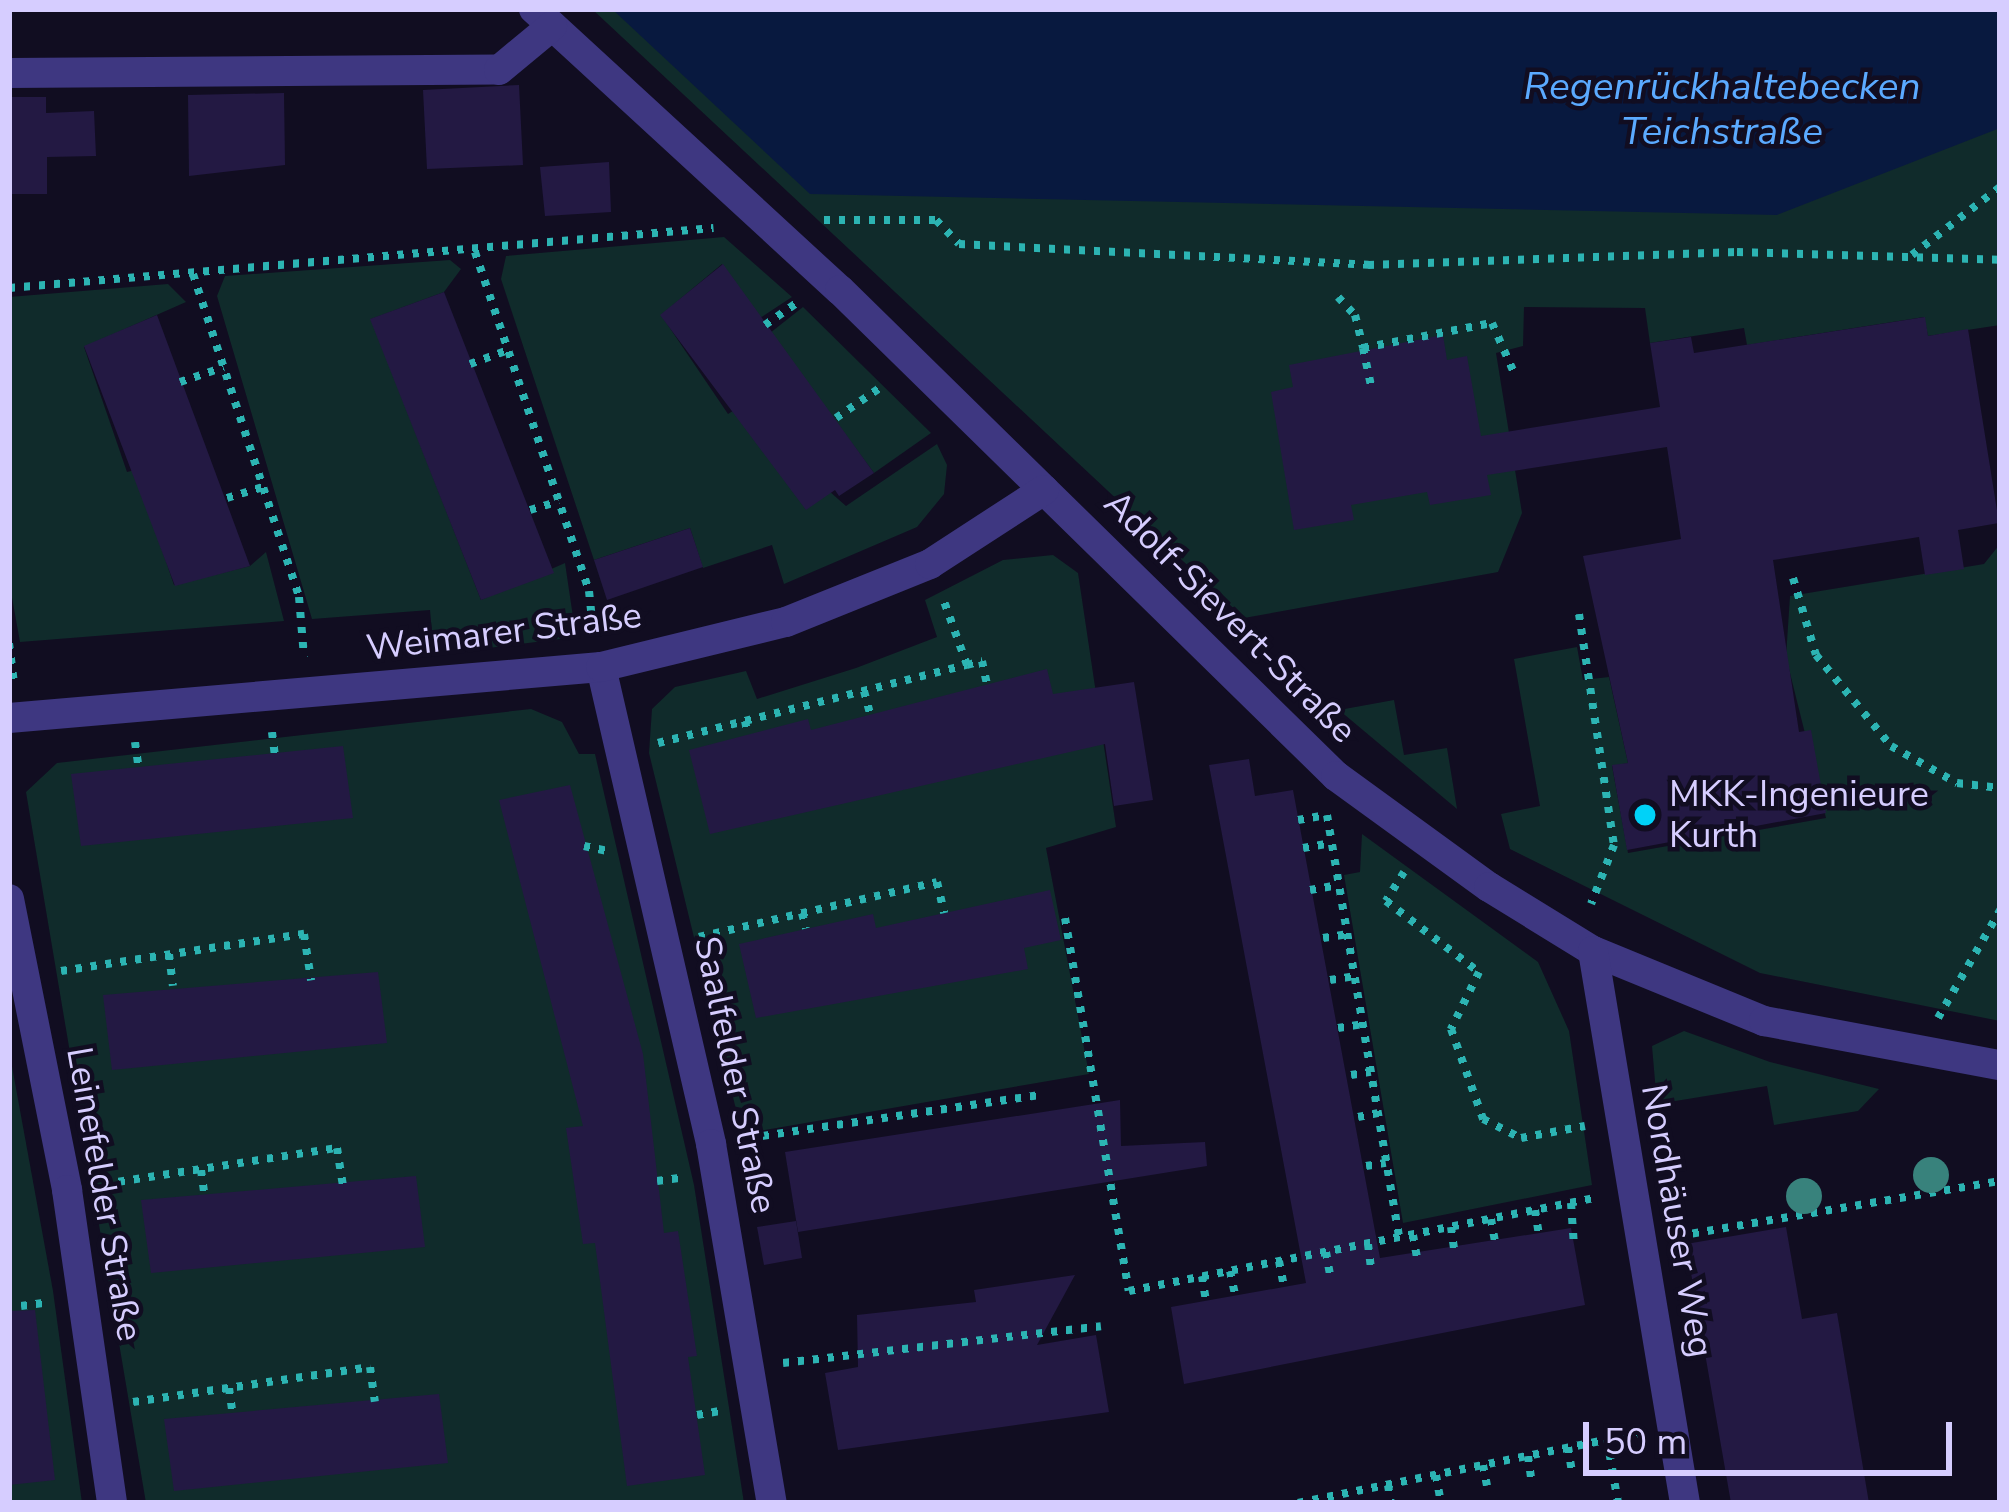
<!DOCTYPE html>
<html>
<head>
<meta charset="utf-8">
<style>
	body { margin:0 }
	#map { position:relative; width:2009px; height:1512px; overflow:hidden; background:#110d21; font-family:"Nunito Sans",sans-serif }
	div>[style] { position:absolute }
	.green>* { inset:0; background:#102b2b }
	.water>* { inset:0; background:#08193f }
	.building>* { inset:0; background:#231943 }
	.path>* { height:8px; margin-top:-4px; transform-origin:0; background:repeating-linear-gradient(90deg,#2cb4b3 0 6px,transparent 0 15px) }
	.minor>* { height:30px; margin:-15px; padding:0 15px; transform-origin:15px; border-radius:15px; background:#3e3781 }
	.trees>* { width:36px; height:36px; margin:-18px; border-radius:50%; background:#38827c }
	.dots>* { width:33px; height:33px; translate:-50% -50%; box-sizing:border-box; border:6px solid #110d21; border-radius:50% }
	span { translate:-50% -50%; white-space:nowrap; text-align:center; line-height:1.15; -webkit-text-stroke:9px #110d21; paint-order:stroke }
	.street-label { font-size:36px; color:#d6cdff }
	.poi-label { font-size:36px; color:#d6cdff }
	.left { translate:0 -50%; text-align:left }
	.water-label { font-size:39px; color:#5baaff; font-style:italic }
	.frame { position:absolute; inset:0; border:12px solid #d6cdff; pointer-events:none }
	.scale { position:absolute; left:1583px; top:1422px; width:369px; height:54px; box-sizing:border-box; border:6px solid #d6cdff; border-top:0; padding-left:15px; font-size:36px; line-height:42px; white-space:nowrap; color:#d6cdff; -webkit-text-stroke:9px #110d21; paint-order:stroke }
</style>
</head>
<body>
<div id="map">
	<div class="green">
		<i style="clip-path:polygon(592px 9px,2000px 9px,2000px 325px,1928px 336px,1924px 317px,1747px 345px,1744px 328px,1650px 343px,1645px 308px,1524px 307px,1523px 346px,1496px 353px,1522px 513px,1498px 572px,1244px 618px)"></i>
		<i style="clip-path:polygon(724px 237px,792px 297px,760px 318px,722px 264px,661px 315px,728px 414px,736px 409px,846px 506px,937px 444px,947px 465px,944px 494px,917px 527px,784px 584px,772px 545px,703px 568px,690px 528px,594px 560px,501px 279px,506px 256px)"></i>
		<i style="clip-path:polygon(450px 260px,461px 269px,444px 292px,371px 319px,481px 600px,565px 563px,576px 637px,434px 655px,430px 610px,312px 619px,217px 296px,225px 276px)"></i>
		<i style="clip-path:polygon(168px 284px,186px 302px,84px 347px,127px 472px,135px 470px,174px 585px,250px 566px,266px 552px,284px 621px,20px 642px,9px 581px,9px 297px)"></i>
		<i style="clip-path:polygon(803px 307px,931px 433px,874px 473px,770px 333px)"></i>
		<i style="clip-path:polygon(2000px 544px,2000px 1021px,1760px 973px,1510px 849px,1501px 814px,1540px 806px,1514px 659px,1577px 647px,1583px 680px,1609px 677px,1628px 763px,1612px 766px,1628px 853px,1826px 818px,1786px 657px,1790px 596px,1984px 564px)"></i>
		<i style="clip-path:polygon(1053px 555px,1078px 573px,1116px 827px,1046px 848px,1089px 1074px,742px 1134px,649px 753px,652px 709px,675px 687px,746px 671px,757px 699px,856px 668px,937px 637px,925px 600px,1003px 560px)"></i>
		<i style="clip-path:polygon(1394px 700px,1404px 755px,1447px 748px,1457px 809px,1339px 710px)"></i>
		<i style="clip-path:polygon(531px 709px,562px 722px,579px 754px,595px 754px,694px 1185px,744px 1503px,146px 1503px,26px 792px,57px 763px)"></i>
		<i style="clip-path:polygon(1362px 834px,1538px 962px,1569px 1031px,1592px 1185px,1403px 1223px,1344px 875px,1360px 872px)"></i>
		<i style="clip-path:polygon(1684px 1031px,1770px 1062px,1879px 1089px,1858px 1111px,1774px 1125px,1767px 1086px,1657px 1104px,1652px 1046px)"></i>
		<i style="clip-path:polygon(9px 1050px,53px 1291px,82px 1503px,9px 1503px)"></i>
	</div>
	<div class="water">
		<i style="clip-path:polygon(612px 9px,2000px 9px,2000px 128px,1777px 215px,810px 194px)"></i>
	</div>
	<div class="building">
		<i style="clip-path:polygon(519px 85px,523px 165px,427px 169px,423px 90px)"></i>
		<i style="clip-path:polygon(284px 93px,285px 165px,189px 176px,188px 95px)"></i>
		<i style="clip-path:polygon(9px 97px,46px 97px,46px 113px,94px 111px,96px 156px,47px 157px,47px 194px,9px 194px)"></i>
		<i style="clip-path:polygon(609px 162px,611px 212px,545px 216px,540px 167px)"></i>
		<i style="clip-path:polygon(723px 264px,874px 473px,839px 496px,835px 490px,806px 510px,660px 315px)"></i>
		<i style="clip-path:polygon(444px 292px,554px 573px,481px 600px,370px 319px)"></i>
		<i style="clip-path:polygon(157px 315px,250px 566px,175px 586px,84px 346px)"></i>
		<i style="clip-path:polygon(1925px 317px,1928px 336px,1968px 329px,1999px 523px,1958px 530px,1964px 569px,1925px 575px,1919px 537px,1773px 560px,1799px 732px,1811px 730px,1826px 813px,1627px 850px,1612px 765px,1628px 763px,1583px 556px,1681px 539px,1667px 447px,1487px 475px,1491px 495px,1430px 505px,1427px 492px,1351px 505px,1354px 520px,1294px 530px,1271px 392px,1293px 387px,1289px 365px,1443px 335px,1447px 360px,1467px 356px,1481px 436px,1660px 407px,1650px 343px,1691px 337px,1694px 353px)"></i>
		<i style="clip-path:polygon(690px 528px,703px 567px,607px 600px,594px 560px)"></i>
		<i style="clip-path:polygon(1047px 669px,1053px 694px,1134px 682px,1153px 800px,1114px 806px,1105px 744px,710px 834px,689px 750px,808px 719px,811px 730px)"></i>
		<i style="clip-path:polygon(343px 746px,353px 818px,81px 846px,71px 774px)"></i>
		<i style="clip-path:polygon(1249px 759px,1255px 796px,1293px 790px,1380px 1258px,1571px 1228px,1585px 1305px,1184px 1384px,1171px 1307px,1306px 1283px,1209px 765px)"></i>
		<i style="clip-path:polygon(570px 785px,643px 1054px,664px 1233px,678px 1231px,697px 1356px,688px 1357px,705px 1475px,627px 1486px,595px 1243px,583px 1244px,566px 1128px,583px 1126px,499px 800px)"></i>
		<i style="clip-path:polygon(1050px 890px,1061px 940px,1024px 948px,1028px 969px,756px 1018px,739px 944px,873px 914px,876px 928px)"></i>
		<i style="clip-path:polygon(378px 972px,387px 1043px,112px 1070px,103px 995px)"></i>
		<i style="clip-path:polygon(1120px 1100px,1121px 1146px,1205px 1142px,1207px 1166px,798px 1232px,785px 1152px)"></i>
		<i style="clip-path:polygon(416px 1176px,425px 1247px,151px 1273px,141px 1200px)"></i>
		<i style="clip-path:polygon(796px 1221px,802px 1258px,764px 1265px,757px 1227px)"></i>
		<i style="clip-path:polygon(1786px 1227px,1802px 1319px,1837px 1313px,1869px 1503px,1731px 1503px,1686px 1244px)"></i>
		<i style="clip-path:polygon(1075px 1275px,1037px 1345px,1096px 1335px,1109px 1412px,838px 1450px,825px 1373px,858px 1367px,857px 1315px,976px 1302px,974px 1290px)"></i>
		<i style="clip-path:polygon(35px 1310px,55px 1480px,9px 1485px,9px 1311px)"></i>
		<i style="clip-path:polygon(439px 1394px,448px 1463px,174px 1491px,164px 1419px)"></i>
	</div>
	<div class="path">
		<i style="left:824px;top:220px;width:112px"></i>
		<i style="left:936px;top:220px;width:33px;rotate:46deg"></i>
		<i style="left:959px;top:244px;width:410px;rotate:2.9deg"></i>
		<i style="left:1368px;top:265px;width:369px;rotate:-2deg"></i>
		<i style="left:1737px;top:252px;width:263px;rotate:1.7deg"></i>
		<i style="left:475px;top:252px;width:358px;rotate:71.4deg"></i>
		<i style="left:589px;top:591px;width:37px;rotate:84deg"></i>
		<i style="left:1912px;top:255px;width:111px;rotate:-37.7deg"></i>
		<i style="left:193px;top:274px;width:340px;rotate:71.8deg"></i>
		<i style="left:299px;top:597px;width:60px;rotate:85.2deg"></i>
		<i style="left:9px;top:288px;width:707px;rotate:-4.87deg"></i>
		<i style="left:1338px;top:297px;width:25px;rotate:47deg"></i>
		<i style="left:1355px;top:315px;width:34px;rotate:76deg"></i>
		<i style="left:1363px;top:348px;width:131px;rotate:-11deg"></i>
		<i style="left:1492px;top:323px;width:57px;rotate:66.1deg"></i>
		<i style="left:765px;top:325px;width:40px;rotate:-34.9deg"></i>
		<i style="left:1363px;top:348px;width:38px;rotate:78deg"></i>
		<i style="left:470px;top:364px;width:40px;rotate:-20.2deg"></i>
		<i style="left:180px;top:382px;width:46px;rotate:-18.8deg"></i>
		<i style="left:836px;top:418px;width:58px;rotate:-34.5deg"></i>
		<i style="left:227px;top:498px;width:38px;rotate:-17deg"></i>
		<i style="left:530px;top:510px;width:30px;rotate:-17deg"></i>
		<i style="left:1793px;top:578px;width:80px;rotate:73.4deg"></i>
		<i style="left:1816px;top:655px;width:118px;rotate:50.5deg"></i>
		<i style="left:1891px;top:746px;width:76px;rotate:29.3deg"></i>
		<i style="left:1957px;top:783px;width:43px;rotate:6.6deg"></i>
		<i style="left:1579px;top:614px;width:234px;rotate:81.4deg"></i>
		<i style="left:1614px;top:845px;width:63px;rotate:111.3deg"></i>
		<i style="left:9px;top:643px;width:40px;rotate:82.9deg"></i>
		<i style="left:967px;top:665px;width:16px;rotate:-15deg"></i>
		<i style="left:982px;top:661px;width:25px;rotate:78deg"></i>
		<i style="left:864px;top:691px;width:24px;rotate:75deg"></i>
		<i style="left:745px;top:721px;width:14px;rotate:78deg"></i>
		<i style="left:272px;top:732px;width:23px;rotate:83deg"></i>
		<i style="left:135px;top:742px;width:22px;rotate:82deg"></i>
		<i style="left:658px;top:743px;width:319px;rotate:-14.2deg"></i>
		<i style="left:967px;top:665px;width:68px;rotate:-109.8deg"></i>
		<i style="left:1298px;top:820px;width:29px;rotate:-10deg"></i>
		<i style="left:1327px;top:815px;width:428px;rotate:80.3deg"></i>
		<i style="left:584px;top:846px;width:24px;rotate:12deg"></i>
		<i style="left:1303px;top:848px;width:29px;rotate:-10deg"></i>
		<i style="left:1404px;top:872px;width:34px;rotate:122deg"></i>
		<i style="left:1386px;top:901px;width:117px;rotate:37.4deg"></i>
		<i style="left:1479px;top:972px;width:64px;rotate:116.2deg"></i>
		<i style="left:1451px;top:1029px;width:96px;rotate:70.4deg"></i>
		<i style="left:1483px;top:1119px;width:42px;rotate:26.6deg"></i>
		<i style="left:1521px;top:1138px;width:65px;rotate:-10.6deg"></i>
		<i style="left:1310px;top:890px;width:29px;rotate:-10deg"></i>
		<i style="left:802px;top:913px;width:16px;rotate:76deg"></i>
		<i style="left:1065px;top:918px;width:378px;rotate:80.3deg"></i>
		<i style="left:1129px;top:1291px;width:475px;rotate:-11.3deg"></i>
		<i style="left:699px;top:937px;width:244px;rotate:-13deg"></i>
		<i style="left:937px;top:882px;width:32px;rotate:77deg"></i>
		<i style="left:1323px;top:938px;width:24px;rotate:-9deg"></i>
		<i style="left:169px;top:954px;width:32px;rotate:83deg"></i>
		<i style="left:61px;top:971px;width:246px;rotate:-8.7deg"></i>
		<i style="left:304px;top:934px;width:47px;rotate:81.3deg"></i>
		<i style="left:1330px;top:980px;width:25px;rotate:-9deg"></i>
		<i style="left:1938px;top:1018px;width:125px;rotate:-60.1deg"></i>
		<i style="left:1338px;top:1028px;width:25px;rotate:-9deg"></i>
		<i style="left:1351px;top:1075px;width:20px;rotate:-9deg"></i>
		<i style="left:1358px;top:1117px;width:20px;rotate:-11deg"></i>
		<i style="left:748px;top:1138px;width:293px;rotate:-8.4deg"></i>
		<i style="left:1366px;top:1166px;width:20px;rotate:-9deg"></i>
		<i style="left:201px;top:1170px;width:22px;rotate:82deg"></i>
		<i style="left:657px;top:1181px;width:22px;rotate:-8deg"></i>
		<i style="left:104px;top:1184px;width:236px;rotate:-8.8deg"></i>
		<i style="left:337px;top:1148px;width:38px;rotate:81deg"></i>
		<i style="left:1571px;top:1203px;width:43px;rotate:86deg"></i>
		<i style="left:1535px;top:1210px;width:24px;rotate:81deg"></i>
		<i style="left:1491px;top:1219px;width:22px;rotate:80deg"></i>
		<i style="left:1451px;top:1227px;width:22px;rotate:82deg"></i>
		<i style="left:1413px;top:1235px;width:23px;rotate:80deg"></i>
		<i style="left:1678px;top:1236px;width:327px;rotate:-9.7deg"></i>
		<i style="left:1368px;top:1244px;width:23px;rotate:83deg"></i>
		<i style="left:1326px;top:1252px;width:22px;rotate:80deg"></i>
		<i style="left:1279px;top:1261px;width:26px;rotate:79deg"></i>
		<i style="left:1230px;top:1271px;width:25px;rotate:78deg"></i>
		<i style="left:1202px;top:1276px;width:24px;rotate:81deg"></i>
		<i style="left:21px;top:1306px;width:22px;rotate:-8deg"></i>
		<i style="left:783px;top:1363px;width:320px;rotate:-6.6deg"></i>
		<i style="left:229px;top:1388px;width:22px;rotate:82deg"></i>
		<i style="left:133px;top:1402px;width:240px;rotate:-8.4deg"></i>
		<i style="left:370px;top:1367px;width:35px;rotate:82deg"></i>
		<i style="left:697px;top:1415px;width:23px;rotate:-10deg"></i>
		<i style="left:1607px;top:1439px;width:65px;rotate:80.2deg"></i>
		<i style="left:1568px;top:1447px;width:24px;rotate:81deg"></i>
		<i style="left:1528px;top:1456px;width:22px;rotate:82deg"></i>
		<i style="left:1483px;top:1465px;width:21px;rotate:79deg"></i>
		<i style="left:1436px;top:1475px;width:23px;rotate:80deg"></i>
		<i style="left:1388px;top:1485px;width:18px;rotate:81deg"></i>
		<i style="left:1298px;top:1503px;width:347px;rotate:-11.6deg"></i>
	</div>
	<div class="minor">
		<i style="left:534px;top:9px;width:415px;rotate:42.6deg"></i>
		<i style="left:840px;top:290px;width:694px;rotate:44.42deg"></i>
		<i style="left:1336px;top:776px;width:189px;rotate:36deg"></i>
		<i style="left:1489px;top:887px;width:122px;rotate:31.6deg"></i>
		<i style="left:1593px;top:951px;width:185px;rotate:22.3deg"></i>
		<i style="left:1764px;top:1021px;width:240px;rotate:10.6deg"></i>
		<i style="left:9px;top:73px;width:490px;rotate:-0.4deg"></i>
		<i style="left:499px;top:70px;width:69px;rotate:-39.7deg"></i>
		<i style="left:601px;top:667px;width:490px;rotate:77deg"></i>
		<i style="left:711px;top:1144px;width:364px;rotate:80.4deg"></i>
		<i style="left:9px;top:718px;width:594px;rotate:-4.92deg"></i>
		<i style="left:601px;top:667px;width:190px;rotate:-13.7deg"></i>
		<i style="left:786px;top:622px;width:155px;rotate:-21.9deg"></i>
		<i style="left:930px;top:564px;width:136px;rotate:-33deg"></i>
		<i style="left:9px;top:899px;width:297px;rotate:78.7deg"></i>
		<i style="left:67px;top:1190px;width:316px;rotate:81.8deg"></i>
		<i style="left:1593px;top:951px;width:560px;rotate:80.54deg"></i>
	</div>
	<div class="trees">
		<i style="left:1931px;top:1175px"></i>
		<i style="left:1804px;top:1196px"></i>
	</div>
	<div class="dots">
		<i style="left:1645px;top:815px;background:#00d2f8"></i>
	</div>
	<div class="street-label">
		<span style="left:1230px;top:617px;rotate:45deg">Adolf-Sievert-Straße</span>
		<span style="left:504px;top:632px;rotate:-7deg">Weimarer Straße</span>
		<span style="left:735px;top:1075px;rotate:78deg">Saalfelder Straße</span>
		<span style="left:104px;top:1194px;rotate:80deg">Leinefelder Straße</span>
		<span style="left:1677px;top:1221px;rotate:80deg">Nordhäuser Weg</span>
	</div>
	<div class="poi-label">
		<span class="left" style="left:1669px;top:815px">MKK-Ingenieure<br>Kurth</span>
	</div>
	<div class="water-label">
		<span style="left:1722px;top:110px">Regenrückhaltebecken<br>Teichstraße</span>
	</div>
	<div class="frame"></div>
	<div class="scale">50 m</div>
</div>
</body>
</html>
